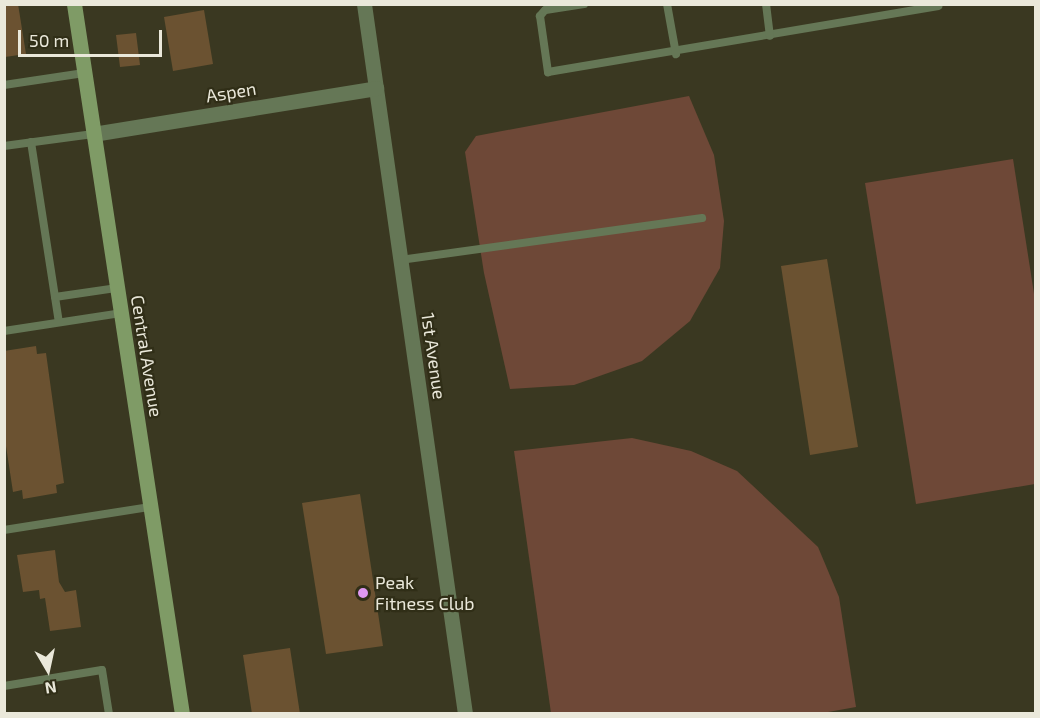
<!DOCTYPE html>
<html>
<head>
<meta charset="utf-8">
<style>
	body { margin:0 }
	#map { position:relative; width:1040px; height:718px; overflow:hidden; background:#3a3821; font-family:"Exo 2",sans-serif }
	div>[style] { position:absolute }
	.green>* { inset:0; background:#6e4837 }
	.building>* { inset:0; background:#6b5231 }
	.lane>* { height:8px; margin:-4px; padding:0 4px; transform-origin:4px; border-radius:4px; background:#657756 }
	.street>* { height:15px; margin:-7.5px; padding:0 7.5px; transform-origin:7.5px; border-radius:7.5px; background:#657756 }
	.secondary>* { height:15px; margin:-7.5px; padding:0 7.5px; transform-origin:7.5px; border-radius:7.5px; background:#7f9b66 }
	.dots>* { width:16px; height:16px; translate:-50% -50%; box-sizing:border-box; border:3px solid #302e17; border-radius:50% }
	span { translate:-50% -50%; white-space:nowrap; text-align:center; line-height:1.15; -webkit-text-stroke:4.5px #302e17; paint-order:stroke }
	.street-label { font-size:18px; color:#eae8da }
	.poi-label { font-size:18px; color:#eae8da }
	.left { translate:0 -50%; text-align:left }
	.frame { position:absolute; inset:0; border:6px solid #eae8da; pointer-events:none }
	.north { position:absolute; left:18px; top:640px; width:60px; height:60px; -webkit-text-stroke:4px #302e17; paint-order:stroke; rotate:171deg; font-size:16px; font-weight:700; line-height:24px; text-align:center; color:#eae8da }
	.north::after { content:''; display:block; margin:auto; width:21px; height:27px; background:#eae8da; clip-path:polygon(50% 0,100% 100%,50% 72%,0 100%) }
	.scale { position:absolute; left:18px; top:30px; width:144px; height:27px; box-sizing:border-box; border:3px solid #eae8da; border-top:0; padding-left:8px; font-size:18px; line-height:21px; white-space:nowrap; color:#eae8da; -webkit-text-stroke:4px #302e17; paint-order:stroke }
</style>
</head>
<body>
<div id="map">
	<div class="green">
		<i style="clip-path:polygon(689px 96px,714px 155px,724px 221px,720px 268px,690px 321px,642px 361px,574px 385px,510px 389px,484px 273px,465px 152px,476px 136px)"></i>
		<i style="clip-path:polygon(1013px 159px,1035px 300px,1035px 484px,916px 504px,865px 183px)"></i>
		<i style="clip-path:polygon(632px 438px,691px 451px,737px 471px,818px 547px,839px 597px,856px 707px,817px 714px,551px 713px,514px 451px)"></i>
	</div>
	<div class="building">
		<i style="clip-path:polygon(4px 4px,18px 4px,26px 54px,5px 57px)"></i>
		<i style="clip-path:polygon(204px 10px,213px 64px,173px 71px,164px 17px)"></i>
		<i style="clip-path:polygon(136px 33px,140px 65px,120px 67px,116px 35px)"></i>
		<i style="clip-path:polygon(827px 259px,858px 447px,810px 455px,781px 266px)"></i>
		<i style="clip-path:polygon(36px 346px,37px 354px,46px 353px,64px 483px,56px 485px,57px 493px,23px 499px,22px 490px,13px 492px,4px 433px,4px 351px)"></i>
		<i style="clip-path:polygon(360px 494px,383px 646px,326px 654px,302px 503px)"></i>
		<i style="clip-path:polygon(55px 550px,59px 582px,65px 592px,76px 590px,81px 627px,50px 631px,45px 598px,40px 599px,39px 590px,23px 592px,17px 555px)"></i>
		<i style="clip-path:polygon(290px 648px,300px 714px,252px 714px,243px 655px)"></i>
	</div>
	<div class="lane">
		<i style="left:584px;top:4px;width:39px;rotate:171deg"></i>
		<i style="left:545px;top:10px;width:8px;rotate:130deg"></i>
		<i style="left:540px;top:16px;width:57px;rotate:81.9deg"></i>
		<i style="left:548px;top:72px;width:396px;rotate:-9.6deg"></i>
		<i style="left:667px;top:4px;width:51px;rotate:79.8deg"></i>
		<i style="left:766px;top:4px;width:32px;rotate:83deg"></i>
		<i style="left:4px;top:85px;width:81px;rotate:-8.5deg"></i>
		<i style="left:31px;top:142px;width:182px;rotate:81.2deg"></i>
		<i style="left:4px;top:146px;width:90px;rotate:-7.7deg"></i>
		<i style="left:400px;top:260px;width:305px;rotate:-7.9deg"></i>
		<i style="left:55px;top:297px;width:63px;rotate:-8.3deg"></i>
		<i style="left:4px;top:331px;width:118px;rotate:-8.7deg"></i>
		<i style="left:4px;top:530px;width:148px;rotate:-9deg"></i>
		<i style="left:4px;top:686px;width:99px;rotate:-9.3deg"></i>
		<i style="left:102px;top:670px;width:45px;rotate:81deg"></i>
	</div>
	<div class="street">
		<i style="left:364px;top:4px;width:717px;rotate:81.9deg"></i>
		<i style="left:93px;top:134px;width:287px;rotate:-9.2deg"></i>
	</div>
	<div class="secondary">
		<i style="left:74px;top:4px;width:718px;rotate:81.35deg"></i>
	</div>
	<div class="dots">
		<i style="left:363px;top:593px;background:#df98f1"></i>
	</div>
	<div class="street-label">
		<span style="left:231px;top:92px;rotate:-9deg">Aspen</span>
		<span style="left:147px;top:356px;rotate:81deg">Central Avenue</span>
		<span style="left:434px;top:356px;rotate:82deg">1st Avenue</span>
	</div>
	<div class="poi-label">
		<span class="left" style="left:375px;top:593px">Peak<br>Fitness Club</span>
	</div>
	<div class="frame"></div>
	<div class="north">N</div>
	<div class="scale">50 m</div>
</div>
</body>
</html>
